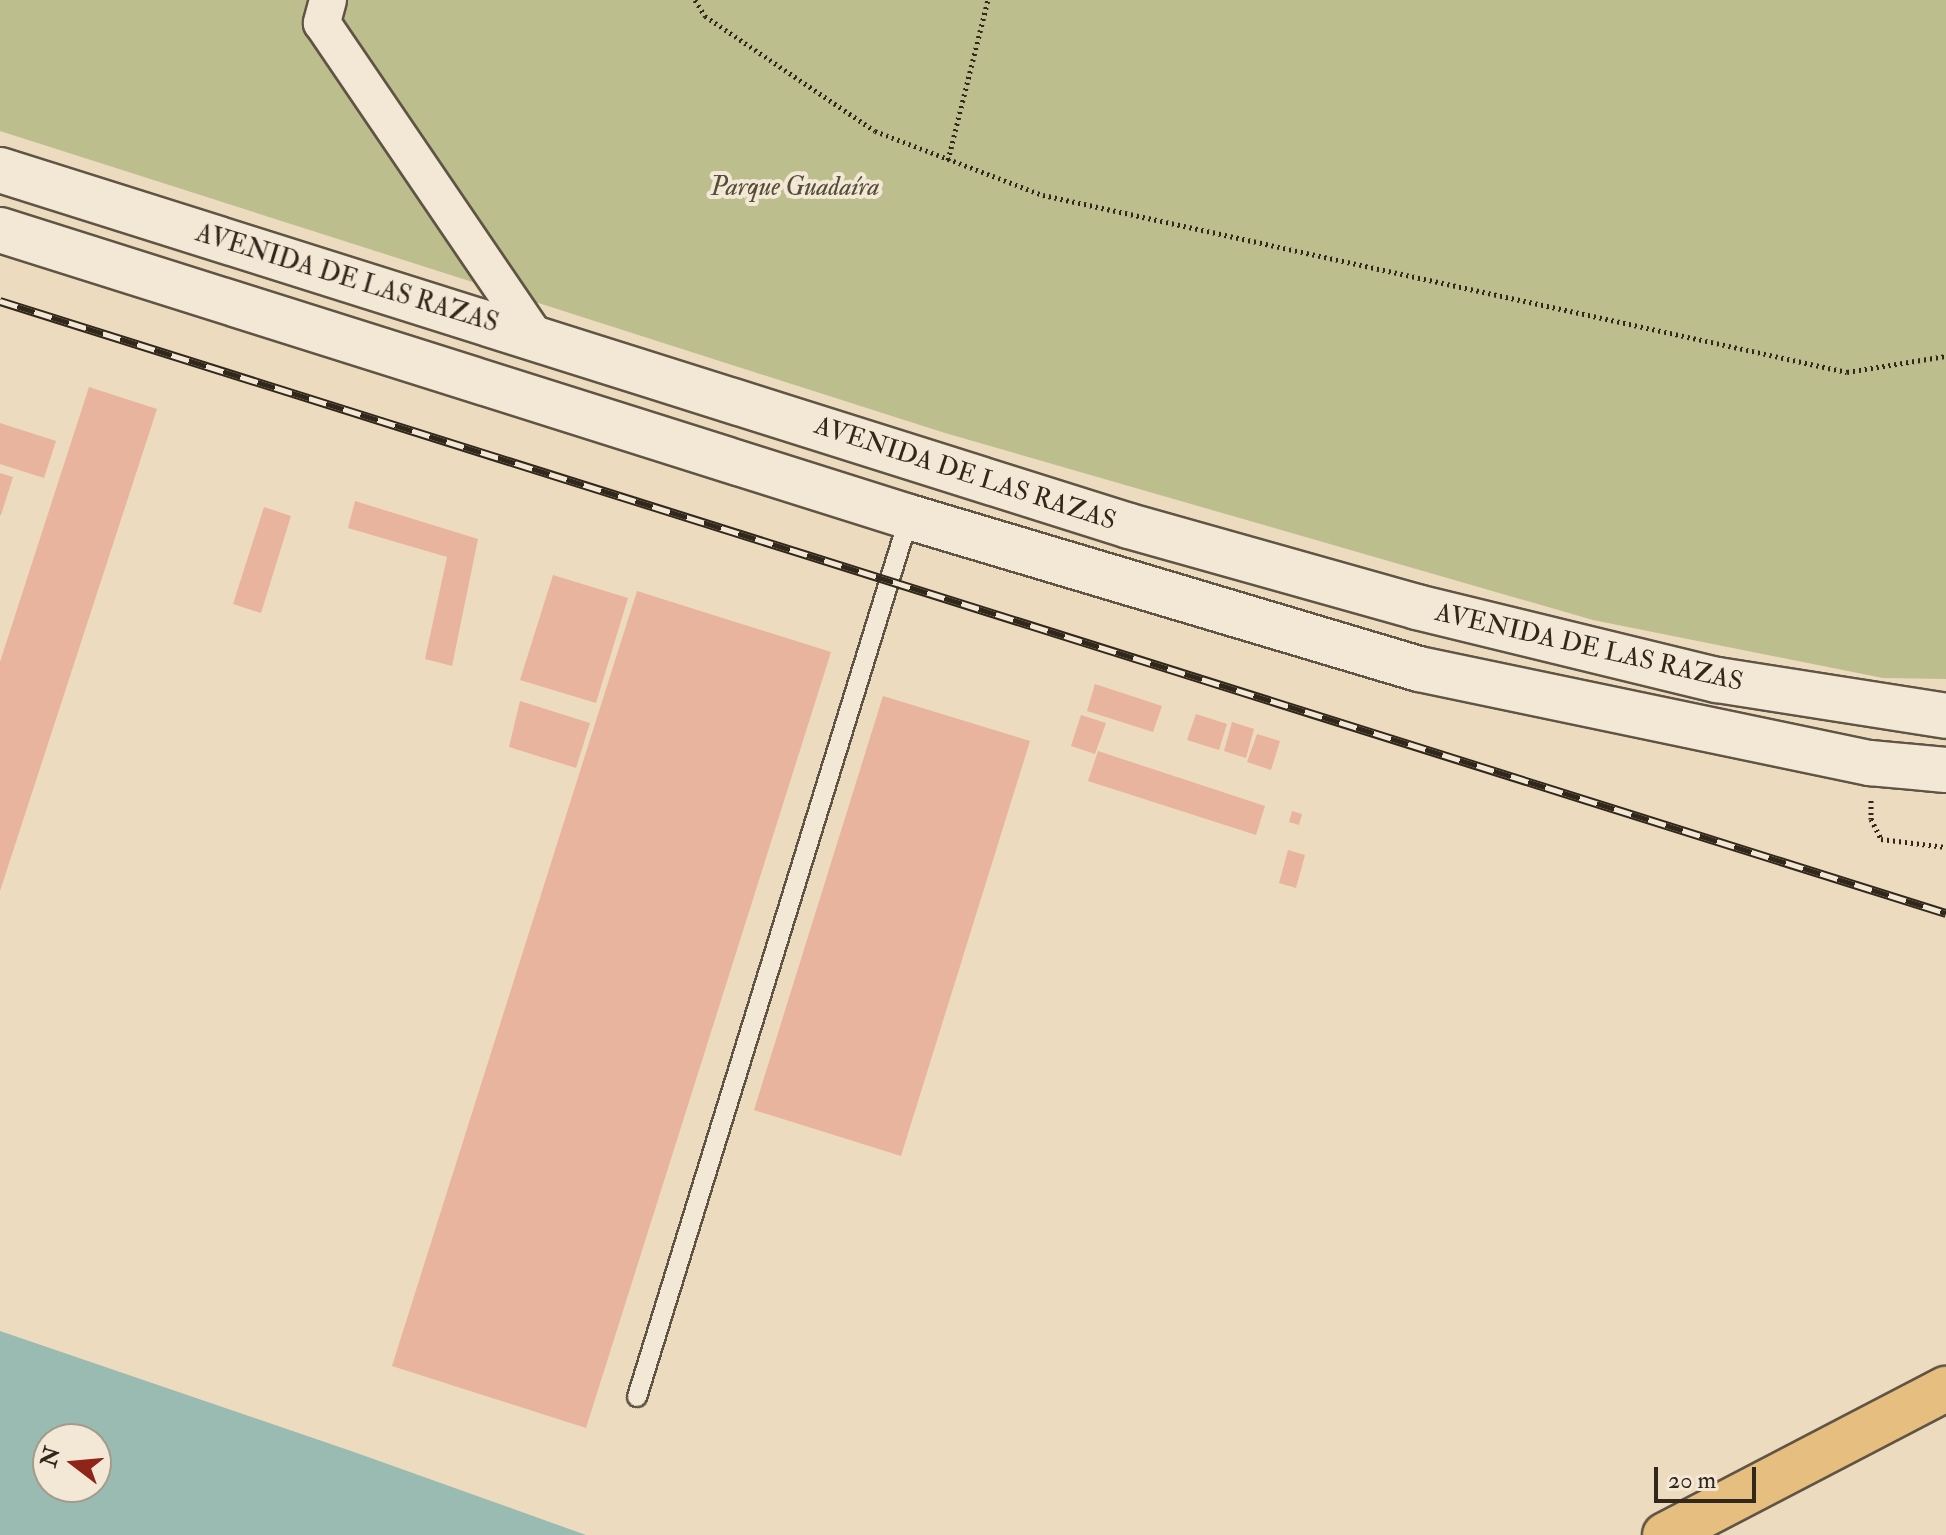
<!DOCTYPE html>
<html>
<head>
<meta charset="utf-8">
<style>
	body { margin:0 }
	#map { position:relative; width:1946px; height:1535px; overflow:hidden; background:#ecdbbe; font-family:"IM FELL Double Pica",serif }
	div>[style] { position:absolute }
	.green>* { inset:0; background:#bcbe8e }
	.water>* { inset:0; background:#99bbb1 }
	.building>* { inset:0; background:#e9b49d }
	.path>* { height:5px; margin-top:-2.5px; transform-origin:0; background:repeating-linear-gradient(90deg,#31271b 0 2px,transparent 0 6px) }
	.roads { filter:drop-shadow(2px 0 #605444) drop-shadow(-2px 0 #605444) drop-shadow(0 2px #605444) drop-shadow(0 -2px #605444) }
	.lane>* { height:18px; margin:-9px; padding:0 9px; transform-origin:9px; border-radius:9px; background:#f3e8d5 }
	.street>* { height:36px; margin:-18px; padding:0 18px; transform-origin:18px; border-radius:18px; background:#f3e8d5 }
	.secondary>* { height:44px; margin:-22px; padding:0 22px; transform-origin:22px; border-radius:22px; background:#f3e8d5 }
	.highway>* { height:44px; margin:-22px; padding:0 22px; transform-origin:22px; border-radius:22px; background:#e6be7f }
	.rail>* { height:9px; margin-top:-4.5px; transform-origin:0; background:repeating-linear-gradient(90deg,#f3e8d5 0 18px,#31271b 0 36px); box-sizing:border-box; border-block:2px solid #31271b }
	span { translate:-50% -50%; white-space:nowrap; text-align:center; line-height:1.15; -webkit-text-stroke:8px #f3e8d5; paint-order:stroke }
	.park-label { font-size:26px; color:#544d38; font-style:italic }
	.street-label { font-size:26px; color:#31271b }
	.north { position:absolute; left:32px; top:1423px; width:80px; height:80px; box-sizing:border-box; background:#f3e8d5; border:2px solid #a59b8b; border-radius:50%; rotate:286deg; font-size:22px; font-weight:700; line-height:32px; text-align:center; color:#31271b }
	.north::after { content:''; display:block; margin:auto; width:28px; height:36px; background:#8f2418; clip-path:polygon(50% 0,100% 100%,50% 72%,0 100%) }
	.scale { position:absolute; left:1654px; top:1467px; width:102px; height:36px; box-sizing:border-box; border:4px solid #31271b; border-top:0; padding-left:10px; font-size:24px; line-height:28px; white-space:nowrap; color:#31271b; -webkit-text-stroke:6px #f3e8d5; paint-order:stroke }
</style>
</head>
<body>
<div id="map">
	<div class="green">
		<i style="clip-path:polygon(0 0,1946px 0,1946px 679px,1883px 678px,1593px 620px,945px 433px,0 131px)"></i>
	</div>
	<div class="water">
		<i style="clip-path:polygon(evenodd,0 1331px,354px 1452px,586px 1535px,0 1535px,0 1331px,96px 1439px,96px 1487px,48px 1487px,48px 1439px,96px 1439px)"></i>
	</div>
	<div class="building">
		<i style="clip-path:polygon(89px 387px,157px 409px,0 891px,0 662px)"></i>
		<i style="clip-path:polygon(0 423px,56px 441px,44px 478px,0 464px)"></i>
		<i style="clip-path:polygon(0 473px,13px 477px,1px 515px,0 515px)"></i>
		<i style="clip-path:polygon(355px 501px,478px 539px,452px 666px,425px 659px,447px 557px,348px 528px)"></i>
		<i style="clip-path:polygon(264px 507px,291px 516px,261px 613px,233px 604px)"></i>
		<i style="clip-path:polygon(553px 575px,628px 598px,596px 703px,520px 680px)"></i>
		<i style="clip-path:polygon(637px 591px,831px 652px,586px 1428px,392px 1366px)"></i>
		<i style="clip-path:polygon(1095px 684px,1162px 706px,1153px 732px,1087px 711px)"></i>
		<i style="clip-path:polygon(883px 696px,1030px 741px,901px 1156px,754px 1110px)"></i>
		<i style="clip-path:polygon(520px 701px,590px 723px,576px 768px,509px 747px)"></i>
		<i style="clip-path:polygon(1196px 714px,1227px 724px,1219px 750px,1187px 740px)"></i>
		<i style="clip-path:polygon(1081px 715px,1106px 723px,1095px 754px,1071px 746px)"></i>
		<i style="clip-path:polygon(1232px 722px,1254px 729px,1246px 758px,1224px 751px)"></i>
		<i style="clip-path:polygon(1257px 734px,1280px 741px,1271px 770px,1247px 762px)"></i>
		<i style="clip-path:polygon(1098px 751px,1265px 806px,1256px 835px,1088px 781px)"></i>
		<i style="clip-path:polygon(1292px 811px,1302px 814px,1299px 825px,1289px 822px)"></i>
		<i style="clip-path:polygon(1288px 850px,1305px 855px,1296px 888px,1279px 883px)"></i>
	</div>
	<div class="path">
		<i style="left:695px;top:0;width:19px;rotate:58deg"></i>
		<i style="left:705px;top:16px;width:205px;rotate:34.1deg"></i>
		<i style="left:875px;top:131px;width:180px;rotate:20.9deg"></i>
		<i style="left:1043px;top:195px;width:823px;rotate:12.42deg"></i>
		<i style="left:1847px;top:372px;width:100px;rotate:-9.2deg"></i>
		<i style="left:948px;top:160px;width:165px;rotate:-76deg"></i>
		<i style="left:1871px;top:800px;width:19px;rotate:90deg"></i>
		<i style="left:1871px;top:819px;width:22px;rotate:63deg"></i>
		<i style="left:1881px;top:839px;width:65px;rotate:7deg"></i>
	</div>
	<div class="roads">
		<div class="lane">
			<i style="left:637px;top:1397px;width:921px;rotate:-72.82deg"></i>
		</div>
		<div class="street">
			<i style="left:328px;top:0;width:24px;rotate:105deg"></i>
			<i style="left:322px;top:23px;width:382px;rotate:55.8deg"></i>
		</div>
		<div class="secondary">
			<i style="left:0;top:170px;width:1184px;rotate:17.5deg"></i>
			<i style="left:1129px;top:526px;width:299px;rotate:15.7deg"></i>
			<i style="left:1417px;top:607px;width:309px;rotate:13.7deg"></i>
			<i style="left:1717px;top:680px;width:232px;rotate:8.9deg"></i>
			<i style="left:0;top:230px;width:953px;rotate:17.52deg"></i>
			<i style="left:909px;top:517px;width:532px;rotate:16.6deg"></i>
			<i style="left:1419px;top:669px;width:461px;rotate:11.8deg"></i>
			<i style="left:1870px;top:763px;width:76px;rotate:5.3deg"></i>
		</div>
		<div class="highway">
			<i style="left:1665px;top:1535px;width:317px;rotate:-27.5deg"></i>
		</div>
	</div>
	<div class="rail">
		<i style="left:0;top:301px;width:2040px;rotate:17.46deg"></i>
	</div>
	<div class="park-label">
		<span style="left:795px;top:188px">Parque Guadaíra</span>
	</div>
	<div class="street-label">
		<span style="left:347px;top:279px;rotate:17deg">AVENIDA DE LAS RAZAS</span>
		<span style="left:965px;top:474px;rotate:18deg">AVENIDA DE LAS RAZAS</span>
		<span style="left:1589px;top:648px;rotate:13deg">AVENIDA DE LAS RAZAS</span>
	</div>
	<div class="north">N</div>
	<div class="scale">20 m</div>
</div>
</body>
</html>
